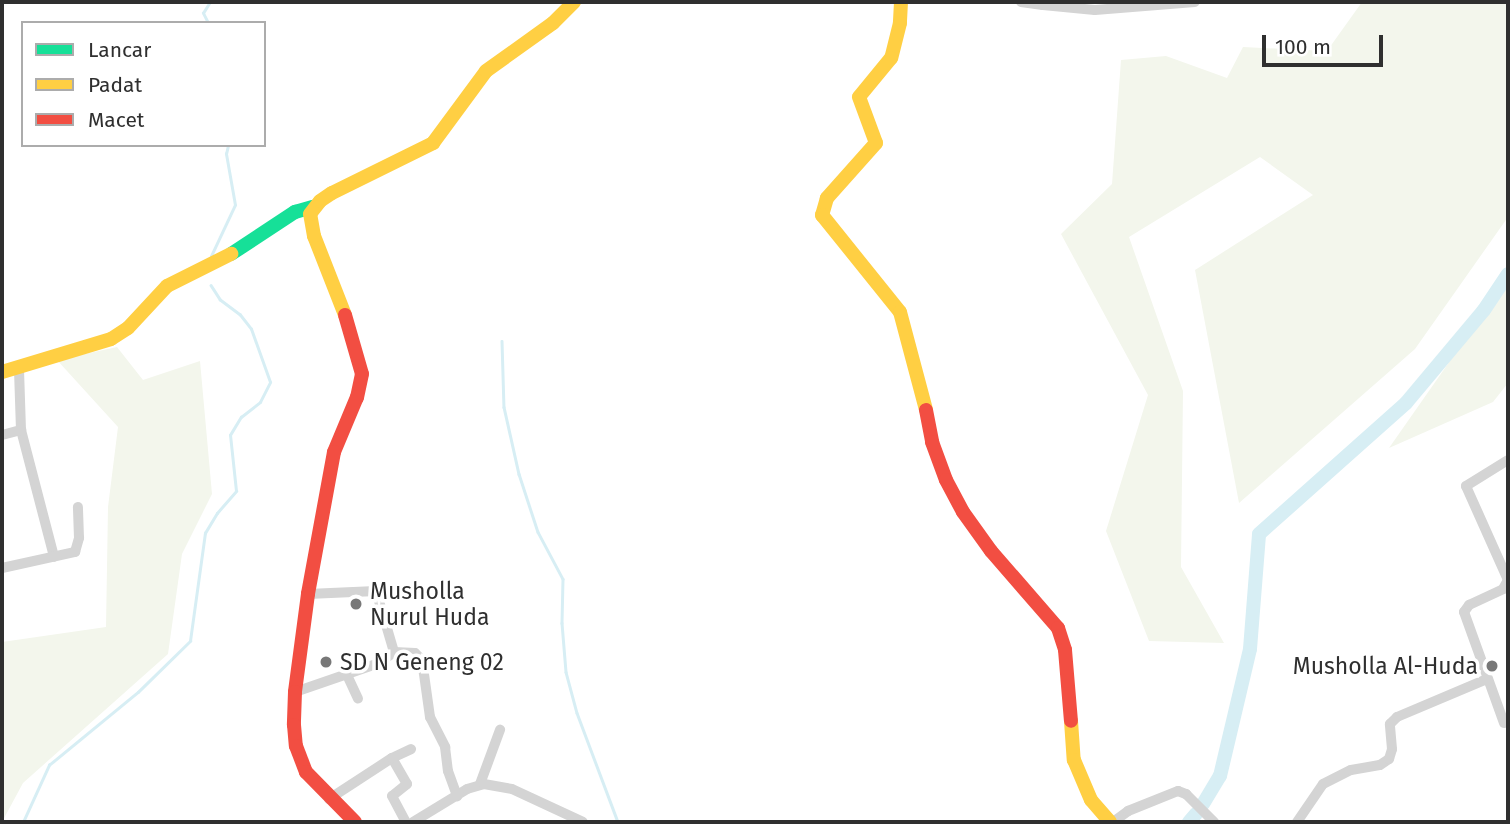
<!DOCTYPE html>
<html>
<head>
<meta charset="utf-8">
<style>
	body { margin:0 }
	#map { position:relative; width:1510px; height:824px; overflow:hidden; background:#fff; font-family:"Fira Sans",sans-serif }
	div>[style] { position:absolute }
	.green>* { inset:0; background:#f3f6ec }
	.stream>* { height:2.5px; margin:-1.25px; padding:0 1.25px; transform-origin:1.25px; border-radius:1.25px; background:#d7eef4 }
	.river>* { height:14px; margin:-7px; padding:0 7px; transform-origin:7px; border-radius:7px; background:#d7eef4 }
	.street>* { height:10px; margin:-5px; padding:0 5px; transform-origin:5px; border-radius:5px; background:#d4d4d4 }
	.fast>* { height:14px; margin:-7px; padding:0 7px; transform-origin:7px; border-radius:7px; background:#16e098 }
	.slow>* { height:14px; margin:-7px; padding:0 7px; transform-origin:7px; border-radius:7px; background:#ffcf43 }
	.jam>* { height:14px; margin:-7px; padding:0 7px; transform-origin:7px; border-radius:7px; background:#f24e42 }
	.dots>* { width:19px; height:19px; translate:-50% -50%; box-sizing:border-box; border:4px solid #fff; border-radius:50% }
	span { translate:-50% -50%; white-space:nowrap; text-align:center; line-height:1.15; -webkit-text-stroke:7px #fff; paint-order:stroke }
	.poi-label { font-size:23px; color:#2f2f2f }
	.left { translate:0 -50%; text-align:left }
	.right { translate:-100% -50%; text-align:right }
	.frame { position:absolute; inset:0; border:4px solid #2f2f2f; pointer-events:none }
	.legend { position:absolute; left:21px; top:21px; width:245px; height:126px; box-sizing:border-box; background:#fff; border:2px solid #acacac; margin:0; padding:9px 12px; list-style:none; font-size:21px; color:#2f2f2f }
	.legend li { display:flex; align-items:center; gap:14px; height:35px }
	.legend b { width:35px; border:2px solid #acacac }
	.scale { position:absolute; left:1262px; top:35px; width:121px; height:32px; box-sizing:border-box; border:4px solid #2f2f2f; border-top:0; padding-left:9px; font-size:21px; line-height:24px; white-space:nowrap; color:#2f2f2f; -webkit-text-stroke:5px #fff; paint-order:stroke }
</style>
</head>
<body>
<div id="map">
	<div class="green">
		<i style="clip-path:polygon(1362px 2px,1508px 2px,1508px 217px,1415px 349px,1239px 503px,1195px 270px,1313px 195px,1260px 157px,1129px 237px,1183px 391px,1181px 567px,1224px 643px,1149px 641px,1106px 531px,1148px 395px,1061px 234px,1112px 184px,1121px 60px,1166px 56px,1227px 78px,1243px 47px,1327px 51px)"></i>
		<i style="clip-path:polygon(1508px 278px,1508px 383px,1493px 402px,1389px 448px)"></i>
		<i style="clip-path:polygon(117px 347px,143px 380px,200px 361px,212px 494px,182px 554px,168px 654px,23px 783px,2px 822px,2px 642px,106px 627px,108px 507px,118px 427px,57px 360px)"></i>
	</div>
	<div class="stream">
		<i style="left:208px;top:23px;width:11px;rotate:-117deg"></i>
		<i style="left:203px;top:13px;width:13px;rotate:-58deg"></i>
		<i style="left:211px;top:256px;width:56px;rotate:-64.8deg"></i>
		<i style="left:235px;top:205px;width:52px;rotate:-100deg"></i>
		<i style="left:226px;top:154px;width:9px;rotate:-77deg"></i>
		<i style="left:502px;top:341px;width:66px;rotate:88.3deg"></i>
		<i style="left:504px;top:407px;width:69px;rotate:77.4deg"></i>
		<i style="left:519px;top:474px;width:61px;rotate:71.9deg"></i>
		<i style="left:538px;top:532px;width:53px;rotate:62deg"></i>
		<i style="left:563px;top:579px;width:44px;rotate:91.3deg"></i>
		<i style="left:562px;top:623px;width:49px;rotate:85.3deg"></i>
		<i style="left:566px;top:672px;width:42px;rotate:75deg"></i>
		<i style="left:577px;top:713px;width:116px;rotate:69.4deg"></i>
		<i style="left:23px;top:822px;width:63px;rotate:-65.5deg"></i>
		<i style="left:49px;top:765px;width:115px;rotate:-39.4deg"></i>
		<i style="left:138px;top:692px;width:73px;rotate:-44.4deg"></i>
		<i style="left:190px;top:641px;width:109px;rotate:-82.1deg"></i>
		<i style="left:205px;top:533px;width:23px;rotate:-59deg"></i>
		<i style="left:217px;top:513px;width:29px;rotate:-49deg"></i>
		<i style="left:236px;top:491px;width:56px;rotate:-96.1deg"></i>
		<i style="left:230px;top:435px;width:21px;rotate:-59deg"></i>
		<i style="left:241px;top:417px;width:24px;rotate:-38deg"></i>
		<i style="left:260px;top:402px;width:22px;rotate:-63deg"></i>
		<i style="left:270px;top:382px;width:56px;rotate:-109.7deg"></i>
		<i style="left:251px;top:329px;width:18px;rotate:-128deg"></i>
		<i style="left:240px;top:315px;width:25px;rotate:-143deg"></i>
		<i style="left:220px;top:300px;width:17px;rotate:-123deg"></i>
	</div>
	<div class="river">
		<i style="left:1203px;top:804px;width:33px;rotate:-59deg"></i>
		<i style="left:1220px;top:776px;width:130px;rotate:-76.7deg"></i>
		<i style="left:1250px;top:649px;width:115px;rotate:-85.5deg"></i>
		<i style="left:1259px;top:534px;width:197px;rotate:-41.7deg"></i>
		<i style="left:1406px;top:403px;width:121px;rotate:-50deg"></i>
		<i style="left:1484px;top:310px;width:43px;rotate:-56.3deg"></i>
		<i style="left:1189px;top:822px;width:11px;rotate:-49deg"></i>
	</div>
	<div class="street">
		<i style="left:1021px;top:2px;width:22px;rotate:8deg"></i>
		<i style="left:1042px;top:2px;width:3px;rotate:72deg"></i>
		<i style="left:1043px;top:5px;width:52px;rotate:5.5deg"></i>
		<i style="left:1095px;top:10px;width:100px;rotate:-4.6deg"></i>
		<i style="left:21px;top:430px;width:131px;rotate:75.4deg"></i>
		<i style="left:2px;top:435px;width:20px;rotate:-15deg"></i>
		<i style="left:21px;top:430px;width:61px;rotate:-91.9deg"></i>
		<i style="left:2px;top:568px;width:75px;rotate:-12.4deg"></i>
		<i style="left:75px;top:552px;width:15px;rotate:-74deg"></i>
		<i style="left:79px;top:538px;width:31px;rotate:-92deg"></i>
		<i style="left:394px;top:652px;width:21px;rotate:3deg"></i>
		<i style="left:415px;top:653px;width:10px;rotate:45deg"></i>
		<i style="left:422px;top:660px;width:58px;rotate:82deg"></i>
		<i style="left:430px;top:717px;width:34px;rotate:63deg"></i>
		<i style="left:445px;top:747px;width:24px;rotate:83deg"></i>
		<i style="left:448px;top:771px;width:27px;rotate:70deg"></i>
		<i style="left:347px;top:675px;width:26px;rotate:65deg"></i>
		<i style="left:295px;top:692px;width:89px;rotate:-19deg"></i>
		<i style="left:379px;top:663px;width:19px;rotate:-36deg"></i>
		<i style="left:394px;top:652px;width:64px;rotate:-106.4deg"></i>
		<i style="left:376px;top:591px;width:68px;rotate:177.5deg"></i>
		<i style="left:1504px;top:723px;width:118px;rotate:-109.8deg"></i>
		<i style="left:1464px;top:612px;width:9px;rotate:-54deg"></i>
		<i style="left:1469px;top:605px;width:38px;rotate:-25deg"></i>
		<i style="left:1503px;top:589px;width:10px;rotate:-61deg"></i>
		<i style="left:1508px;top:580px;width:103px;rotate:-114.1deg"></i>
		<i style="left:1466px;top:486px;width:49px;rotate:-31.8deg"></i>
		<i style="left:392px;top:758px;width:30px;rotate:60deg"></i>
		<i style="left:407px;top:784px;width:19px;rotate:141deg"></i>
		<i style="left:392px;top:796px;width:30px;rotate:62deg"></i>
		<i style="left:480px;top:784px;width:58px;rotate:-69.7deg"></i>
		<i style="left:329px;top:799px;width:75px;rotate:-33.1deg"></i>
		<i style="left:392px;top:758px;width:21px;rotate:-25deg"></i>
		<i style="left:413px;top:822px;width:63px;rotate:-31.4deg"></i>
		<i style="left:467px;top:789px;width:18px;rotate:-16deg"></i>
		<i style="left:484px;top:784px;width:28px;rotate:10deg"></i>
		<i style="left:512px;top:789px;width:78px;rotate:24.9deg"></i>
		<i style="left:1113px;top:822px;width:19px;rotate:-36deg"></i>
		<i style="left:1128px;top:811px;width:54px;rotate:-21.8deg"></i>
		<i style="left:1178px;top:791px;width:9px;rotate:21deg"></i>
		<i style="left:1186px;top:794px;width:40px;rotate:45deg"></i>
		<i style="left:1297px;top:822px;width:46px;rotate:-55.6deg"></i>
		<i style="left:1323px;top:784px;width:31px;rotate:-27deg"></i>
		<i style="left:1351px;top:770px;width:29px;rotate:-10deg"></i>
		<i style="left:1380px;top:765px;width:11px;rotate:-34deg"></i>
		<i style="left:1389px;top:759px;width:10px;rotate:-73deg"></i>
		<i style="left:1392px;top:749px;width:25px;rotate:-95deg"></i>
		<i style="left:1390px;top:724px;width:10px;rotate:-45deg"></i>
		<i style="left:1397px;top:717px;width:98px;rotate:-22.9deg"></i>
	</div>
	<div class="fast">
		<i style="left:231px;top:254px;width:77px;rotate:-33.3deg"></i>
		<i style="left:295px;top:212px;width:19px;rotate:-16deg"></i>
	</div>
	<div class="slow">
		<i style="left:901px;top:2px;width:21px;rotate:93deg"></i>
		<i style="left:900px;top:23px;width:36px;rotate:104deg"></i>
		<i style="left:891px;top:58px;width:50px;rotate:129.4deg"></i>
		<i style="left:859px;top:97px;width:49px;rotate:69.7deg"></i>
		<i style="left:876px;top:143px;width:74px;rotate:131.7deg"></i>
		<i style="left:827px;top:198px;width:18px;rotate:106deg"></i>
		<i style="left:822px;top:215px;width:124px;rotate:51.2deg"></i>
		<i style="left:900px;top:312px;width:101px;rotate:75.1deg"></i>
		<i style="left:345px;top:315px;width:85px;rotate:-111.4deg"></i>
		<i style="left:314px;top:236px;width:22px;rotate:-100deg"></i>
		<i style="left:310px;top:214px;width:16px;rotate:-52deg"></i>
		<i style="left:320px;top:201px;width:14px;rotate:-34deg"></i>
		<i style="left:332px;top:193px;width:113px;rotate:-26.3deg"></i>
		<i style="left:433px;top:143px;width:89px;rotate:-53.6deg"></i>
		<i style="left:486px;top:71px;width:82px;rotate:-35.6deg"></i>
		<i style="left:553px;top:23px;width:30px;rotate:-45deg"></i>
		<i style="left:2px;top:372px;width:114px;rotate:-16.8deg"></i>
		<i style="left:111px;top:339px;width:20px;rotate:-33deg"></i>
		<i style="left:128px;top:328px;width:57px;rotate:-47.1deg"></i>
		<i style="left:167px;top:286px;width:72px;rotate:-26.6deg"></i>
		<i style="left:1071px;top:721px;width:39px;rotate:86deg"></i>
		<i style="left:1074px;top:760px;width:43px;rotate:67deg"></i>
		<i style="left:1091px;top:800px;width:29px;rotate:49deg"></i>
	</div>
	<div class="jam">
		<i style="left:345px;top:315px;width:61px;rotate:73.9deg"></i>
		<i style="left:362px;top:374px;width:24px;rotate:102deg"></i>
		<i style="left:357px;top:397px;width:60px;rotate:112.7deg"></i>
		<i style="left:334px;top:452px;width:144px;rotate:100.4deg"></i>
		<i style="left:308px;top:594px;width:99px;rotate:97.6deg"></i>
		<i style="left:295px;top:692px;width:33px;rotate:92deg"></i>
		<i style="left:294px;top:725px;width:21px;rotate:85deg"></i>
		<i style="left:296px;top:746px;width:28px;rotate:69deg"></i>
		<i style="left:306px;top:772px;width:70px;rotate:45.6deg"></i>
		<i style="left:926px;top:410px;width:33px;rotate:79deg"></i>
		<i style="left:932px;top:442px;width:40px;rotate:69.8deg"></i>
		<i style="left:946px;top:480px;width:36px;rotate:62deg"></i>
		<i style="left:963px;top:512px;width:48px;rotate:54.3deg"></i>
		<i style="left:991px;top:551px;width:102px;rotate:49deg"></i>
		<i style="left:1058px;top:628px;width:23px;rotate:72deg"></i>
		<i style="left:1065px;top:650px;width:71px;rotate:85.2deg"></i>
	</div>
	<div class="dots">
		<i style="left:356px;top:604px;background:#787878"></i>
		<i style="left:326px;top:662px;background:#787878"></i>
		<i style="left:1492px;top:666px;background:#787878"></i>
	</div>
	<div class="poi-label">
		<span class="left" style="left:370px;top:604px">Musholla<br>Nurul Huda</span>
		<span class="left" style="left:340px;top:662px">SD N Geneng 02</span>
		<span class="right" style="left:1478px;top:666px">Musholla Al-Huda</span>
	</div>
	<div class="frame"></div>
	<ul class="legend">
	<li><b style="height:9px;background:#16e098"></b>Lancar</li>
	<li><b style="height:9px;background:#ffcf43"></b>Padat</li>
	<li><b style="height:9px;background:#f24e42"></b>Macet</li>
	</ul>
	<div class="scale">100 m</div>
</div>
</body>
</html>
